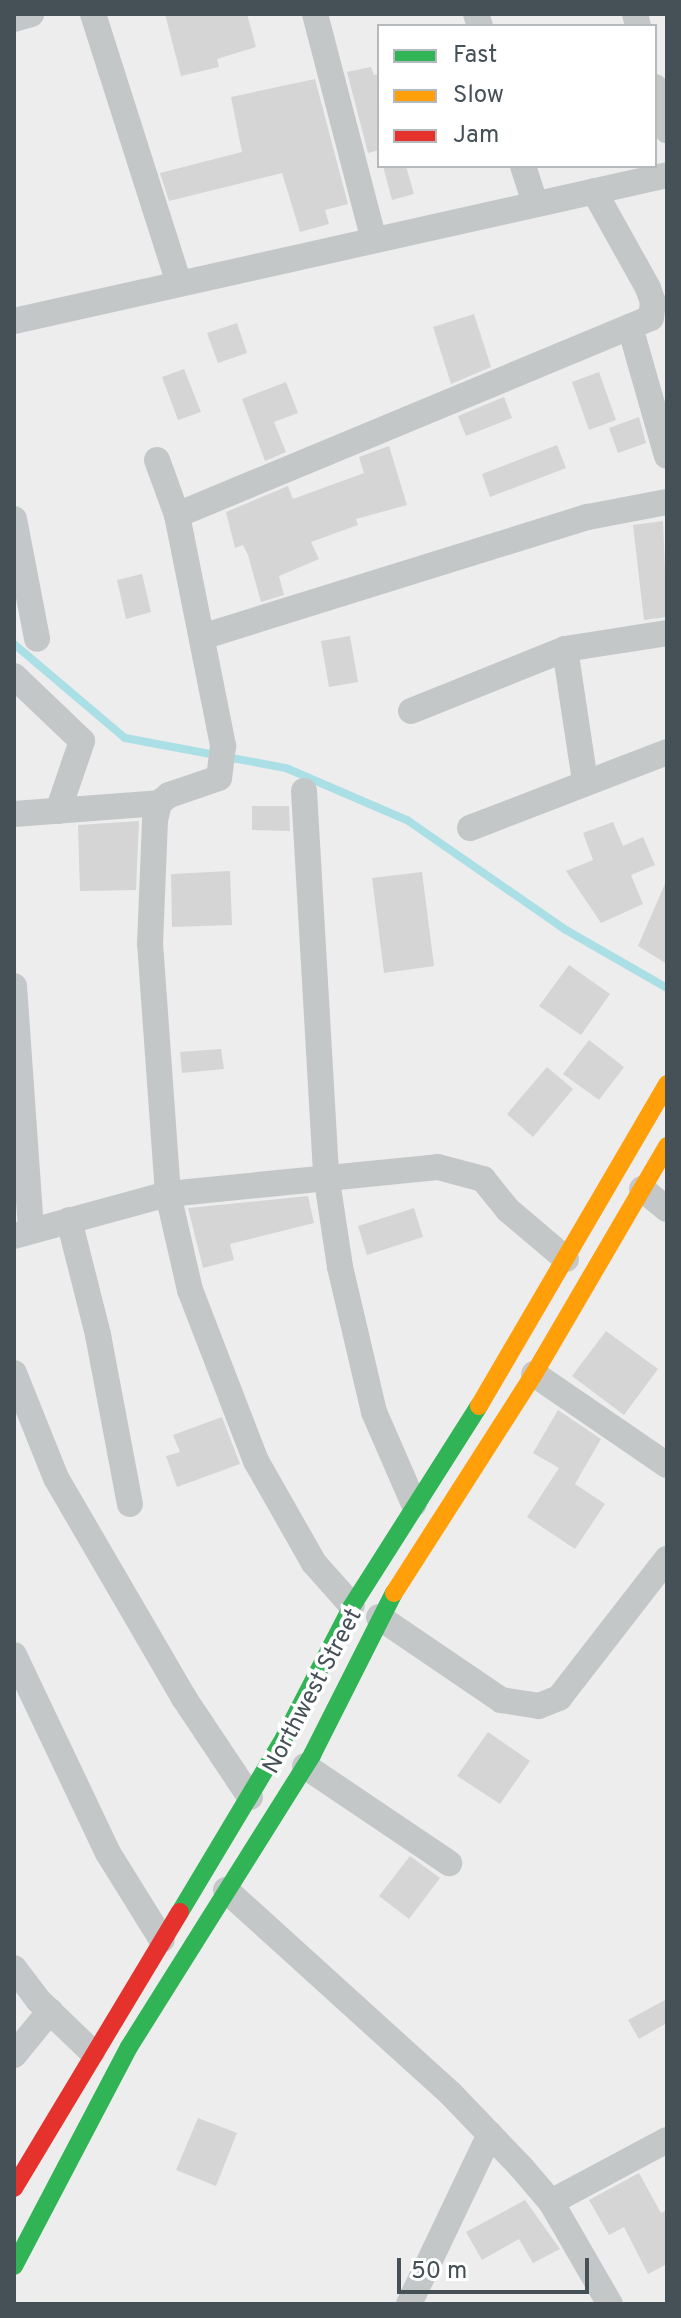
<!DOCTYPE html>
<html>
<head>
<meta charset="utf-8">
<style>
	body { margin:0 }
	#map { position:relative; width:681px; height:2318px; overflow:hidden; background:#ededed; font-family:Overpass,sans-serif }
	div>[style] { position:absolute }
	.stream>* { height:8px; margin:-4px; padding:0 4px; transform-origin:4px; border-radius:4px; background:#aadfe5 }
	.building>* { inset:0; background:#d5d5d6 }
	.street>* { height:26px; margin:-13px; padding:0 13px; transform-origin:13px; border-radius:13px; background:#c4c7c8 }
	.fast>* { height:18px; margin:-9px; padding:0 9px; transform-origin:9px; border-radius:9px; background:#30b455 }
	.slow>* { height:18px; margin:-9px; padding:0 9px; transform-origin:9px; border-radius:9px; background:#ff9f0a }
	.jam>* { height:18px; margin:-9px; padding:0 9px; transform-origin:9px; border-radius:9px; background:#e5322d }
	span { translate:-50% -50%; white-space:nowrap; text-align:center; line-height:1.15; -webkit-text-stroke:7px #fff; paint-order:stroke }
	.street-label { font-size:24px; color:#465157 }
	.frame { position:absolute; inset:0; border:16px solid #465157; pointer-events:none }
	.legend { position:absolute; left:377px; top:24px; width:280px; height:144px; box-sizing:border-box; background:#fff; border:2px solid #b5b9bc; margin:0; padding:10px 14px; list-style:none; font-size:24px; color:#465157 }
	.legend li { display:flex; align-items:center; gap:16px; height:40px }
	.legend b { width:40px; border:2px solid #b5b9bc }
	.scale { position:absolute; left:397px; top:2258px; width:192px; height:36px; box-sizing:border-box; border:4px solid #465157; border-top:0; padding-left:10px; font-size:24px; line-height:28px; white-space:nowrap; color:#465157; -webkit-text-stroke:6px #fff; paint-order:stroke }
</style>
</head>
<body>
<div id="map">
	<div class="stream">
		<i style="left:14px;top:644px;width:145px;rotate:40.3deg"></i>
		<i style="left:125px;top:738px;width:164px;rotate:10.6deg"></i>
		<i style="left:286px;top:768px;width:132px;rotate:23.3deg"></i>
		<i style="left:407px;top:820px;width:193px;rotate:34.7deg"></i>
		<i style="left:566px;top:930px;width:116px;rotate:29.9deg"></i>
	</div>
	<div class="building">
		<i style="clip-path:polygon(165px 14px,247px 14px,256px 47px,217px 59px,219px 67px,181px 76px)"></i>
		<i style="clip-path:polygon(371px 67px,374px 75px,379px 74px,379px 150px,368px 153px,347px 72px)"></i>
		<i style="clip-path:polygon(315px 79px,348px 204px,325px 210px,329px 224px,300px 232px,282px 173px,169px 201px,160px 173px,242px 152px,231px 97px)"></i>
		<i style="clip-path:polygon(383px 166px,406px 166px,414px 194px,392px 200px)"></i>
		<i style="clip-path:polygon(474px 314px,491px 367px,451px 384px,433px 327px)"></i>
		<i style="clip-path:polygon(237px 323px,247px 353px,218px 363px,207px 333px)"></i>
		<i style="clip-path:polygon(184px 369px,201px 412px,178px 420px,162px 377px)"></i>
		<i style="clip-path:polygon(599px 372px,616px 420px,589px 430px,572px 382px)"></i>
		<i style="clip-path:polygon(286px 382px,298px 413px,274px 422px,286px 452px,265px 461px,242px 399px)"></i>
		<i style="clip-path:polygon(504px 397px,512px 418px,466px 436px,458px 416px)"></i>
		<i style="clip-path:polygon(639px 417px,646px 443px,618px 453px,609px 428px)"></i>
		<i style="clip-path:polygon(557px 445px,566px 468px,490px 497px,482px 474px)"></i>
		<i style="clip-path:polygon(389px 446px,407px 505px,356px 519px,358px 525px,311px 542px,319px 559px,279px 576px,284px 595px,261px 602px,248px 555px,243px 545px,235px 548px,226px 512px,288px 486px,293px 499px,364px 473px,359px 457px)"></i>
		<i style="clip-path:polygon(663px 521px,667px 617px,644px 620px,633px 525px)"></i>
		<i style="clip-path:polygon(142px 574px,151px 612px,126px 619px,117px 580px)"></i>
		<i style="clip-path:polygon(350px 636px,358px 682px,329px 687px,321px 641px)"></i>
		<i style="clip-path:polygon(252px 806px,289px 806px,290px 831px,252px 830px)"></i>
		<i style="clip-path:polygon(139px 821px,136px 890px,80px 891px,78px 825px)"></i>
		<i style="clip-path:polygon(613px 822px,623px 846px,643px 837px,655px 865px,631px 875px,643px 904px,601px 923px,566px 871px,593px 860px,583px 833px)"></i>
		<i style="clip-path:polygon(230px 871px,232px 925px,172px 927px,171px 874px)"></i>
		<i style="clip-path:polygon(422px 872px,434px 966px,384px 973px,372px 878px)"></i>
		<i style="clip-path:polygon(667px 879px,667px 964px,638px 946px)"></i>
		<i style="clip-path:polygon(569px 965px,610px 994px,581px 1035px,539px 1006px)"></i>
		<i style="clip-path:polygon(589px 1040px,624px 1067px,599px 1100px,563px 1074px)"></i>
		<i style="clip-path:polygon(221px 1049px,224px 1069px,182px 1073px,180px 1052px)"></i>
		<i style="clip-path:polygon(547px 1067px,573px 1089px,533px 1137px,507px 1114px)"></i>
		<i style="clip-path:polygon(308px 1196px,314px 1223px,230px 1244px,234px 1260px,203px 1268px,188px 1208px)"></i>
		<i style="clip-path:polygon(414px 1208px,423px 1237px,367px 1255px,358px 1226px)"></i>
		<i style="clip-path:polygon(606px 1331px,658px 1369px,624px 1415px,572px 1376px)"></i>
		<i style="clip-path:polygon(558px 1410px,601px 1439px,575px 1484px,605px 1504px,575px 1549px,527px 1517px,559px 1468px,533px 1453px)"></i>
		<i style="clip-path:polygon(222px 1417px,240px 1464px,177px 1487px,166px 1456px,180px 1452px,173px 1435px)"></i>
		<i style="clip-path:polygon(488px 1732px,530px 1761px,500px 1804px,457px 1776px)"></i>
		<i style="clip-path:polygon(410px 1856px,440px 1878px,409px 1919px,379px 1896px)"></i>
		<i style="clip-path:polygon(667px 1999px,667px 2023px,639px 2039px,628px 2020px)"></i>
		<i style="clip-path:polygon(198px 2118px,237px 2133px,216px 2186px,176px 2170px)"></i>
		<i style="clip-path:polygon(639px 2173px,661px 2213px,667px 2210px,667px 2264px,648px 2274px,624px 2227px,609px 2235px,589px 2200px)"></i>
		<i style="clip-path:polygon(525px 2200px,560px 2249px,533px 2263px,519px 2239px,482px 2260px,466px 2232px)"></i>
	</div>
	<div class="street">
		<i style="left:93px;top:14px;width:283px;rotate:72.3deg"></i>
		<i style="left:315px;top:14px;width:229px;rotate:75.4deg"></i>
		<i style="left:476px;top:14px;width:13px;rotate:72deg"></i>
		<i style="left:635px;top:14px;width:12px;rotate:76deg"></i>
		<i style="left:14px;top:19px;width:18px;rotate:-16deg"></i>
		<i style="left:655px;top:87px;width:45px;rotate:74.4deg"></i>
		<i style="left:523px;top:166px;width:40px;rotate:72deg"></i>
		<i style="left:14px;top:321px;width:669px;rotate:-12.6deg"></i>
		<i style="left:630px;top:327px;width:134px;rotate:74deg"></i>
		<i style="left:157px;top:460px;width:59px;rotate:70deg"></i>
		<i style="left:177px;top:515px;width:236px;rotate:78.7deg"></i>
		<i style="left:223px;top:746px;width:32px;rotate:97deg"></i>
		<i style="left:219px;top:778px;width:53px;rotate:161.2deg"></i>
		<i style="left:169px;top:795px;width:13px;rotate:141deg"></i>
		<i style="left:159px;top:803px;width:17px;rotate:103deg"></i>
		<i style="left:155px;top:820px;width:123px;rotate:92.3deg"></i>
		<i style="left:150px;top:943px;width:252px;rotate:85.9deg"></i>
		<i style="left:168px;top:1194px;width:98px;rotate:77.1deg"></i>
		<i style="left:190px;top:1290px;width:183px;rotate:68.9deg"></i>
		<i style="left:256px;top:1461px;width:117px;rotate:60.4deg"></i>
		<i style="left:314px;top:1563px;width:57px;rotate:48.5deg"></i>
		<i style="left:177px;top:515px;width:513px;rotate:-22.57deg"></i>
		<i style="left:651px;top:318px;width:16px;rotate:-83deg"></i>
		<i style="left:653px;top:302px;width:15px;rotate:-110deg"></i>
		<i style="left:648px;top:288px;width:111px;rotate:-119.1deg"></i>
		<i style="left:14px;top:519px;width:122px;rotate:79.1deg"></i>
		<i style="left:205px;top:636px;width:401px;rotate:-17.3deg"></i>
		<i style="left:588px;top:517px;width:80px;rotate:-10.8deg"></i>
		<i style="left:565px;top:649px;width:134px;rotate:81.4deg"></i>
		<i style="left:14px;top:676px;width:94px;rotate:43.7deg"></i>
		<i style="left:82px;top:741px;width:74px;rotate:108.9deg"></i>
		<i style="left:411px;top:711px;width:166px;rotate:-21.9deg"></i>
		<i style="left:565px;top:649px;width:103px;rotate:-8.9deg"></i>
		<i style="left:304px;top:791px;width:384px;rotate:86.7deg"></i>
		<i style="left:326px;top:1174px;width:94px;rotate:81.4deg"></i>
		<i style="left:340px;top:1267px;width:149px;rotate:76.8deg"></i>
		<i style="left:374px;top:1412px;width:100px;rotate:66.5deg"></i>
		<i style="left:14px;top:814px;width:145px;rotate:-4.3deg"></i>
		<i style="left:470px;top:828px;width:211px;rotate:-21.1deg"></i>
		<i style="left:14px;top:986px;width:245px;rotate:86deg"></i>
		<i style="left:642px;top:1189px;width:32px;rotate:39deg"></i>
		<i style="left:69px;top:1220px;width:119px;rotate:75.8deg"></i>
		<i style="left:98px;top:1335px;width:172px;rotate:79.3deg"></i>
		<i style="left:14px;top:1236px;width:160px;rotate:-15.3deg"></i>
		<i style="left:168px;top:1194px;width:271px;rotate:-5.7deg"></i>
		<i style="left:438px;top:1167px;width:47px;rotate:14.9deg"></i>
		<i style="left:483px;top:1179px;width:40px;rotate:51deg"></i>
		<i style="left:508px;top:1210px;width:76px;rotate:40.2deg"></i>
		<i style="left:14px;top:1373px;width:113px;rotate:68.2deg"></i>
		<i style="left:56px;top:1478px;width:255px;rotate:59.8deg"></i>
		<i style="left:184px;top:1698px;width:119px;rotate:56.3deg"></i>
		<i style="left:534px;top:1374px;width:161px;rotate:34.4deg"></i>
		<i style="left:379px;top:1617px;width:148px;rotate:34.2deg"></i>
		<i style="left:501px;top:1700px;width:38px;rotate:9deg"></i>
		<i style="left:539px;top:1706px;width:22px;rotate:-22deg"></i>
		<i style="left:559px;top:1698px;width:176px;rotate:-52.2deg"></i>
		<i style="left:14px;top:1655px;width:219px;rotate:64.6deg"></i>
		<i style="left:108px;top:1853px;width:102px;rotate:58.2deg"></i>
		<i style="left:305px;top:1766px;width:174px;rotate:34deg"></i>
		<i style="left:226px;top:1890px;width:304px;rotate:42.2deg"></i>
		<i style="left:451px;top:2094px;width:101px;rotate:46.2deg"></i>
		<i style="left:521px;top:2167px;width:46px;rotate:49.4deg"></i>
		<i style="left:551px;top:2202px;width:118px;rotate:60deg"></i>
		<i style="left:14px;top:1968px;width:40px;rotate:53deg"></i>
		<i style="left:38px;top:2000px;width:75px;rotate:43.9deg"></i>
		<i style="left:14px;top:2055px;width:57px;rotate:-50.7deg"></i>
		<i style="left:551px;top:2202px;width:132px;rotate:-28.1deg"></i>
		<i style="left:409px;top:2304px;width:188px;rotate:-64.5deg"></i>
	</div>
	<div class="fast">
		<i style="left:180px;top:1912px;width:203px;rotate:-59.1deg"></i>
		<i style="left:284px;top:1738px;width:148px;rotate:-62.7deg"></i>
		<i style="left:352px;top:1606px;width:237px;rotate:-57.6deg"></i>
		<i style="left:14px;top:2266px;width:247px;rotate:-62.3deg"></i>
		<i style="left:129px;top:2047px;width:345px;rotate:-57.9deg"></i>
		<i style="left:312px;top:1755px;width:182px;rotate:-63.2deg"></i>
	</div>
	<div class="slow">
		<i style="left:479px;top:1406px;width:373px;rotate:-59.7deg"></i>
		<i style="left:394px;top:1593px;width:260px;rotate:-57.4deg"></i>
		<i style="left:534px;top:1374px;width:264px;rotate:-59.7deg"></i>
	</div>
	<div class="jam">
		<i style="left:14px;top:2188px;width:322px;rotate:-59deg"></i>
	</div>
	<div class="street-label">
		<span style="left:314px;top:1692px;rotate:-62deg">Northwest Street</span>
	</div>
	<div class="frame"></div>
	<ul class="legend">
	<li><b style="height:10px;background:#30b455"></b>Fast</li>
	<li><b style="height:10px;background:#ff9f0a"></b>Slow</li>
	<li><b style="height:10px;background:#e5322d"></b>Jam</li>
	</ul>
	<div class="scale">50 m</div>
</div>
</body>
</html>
